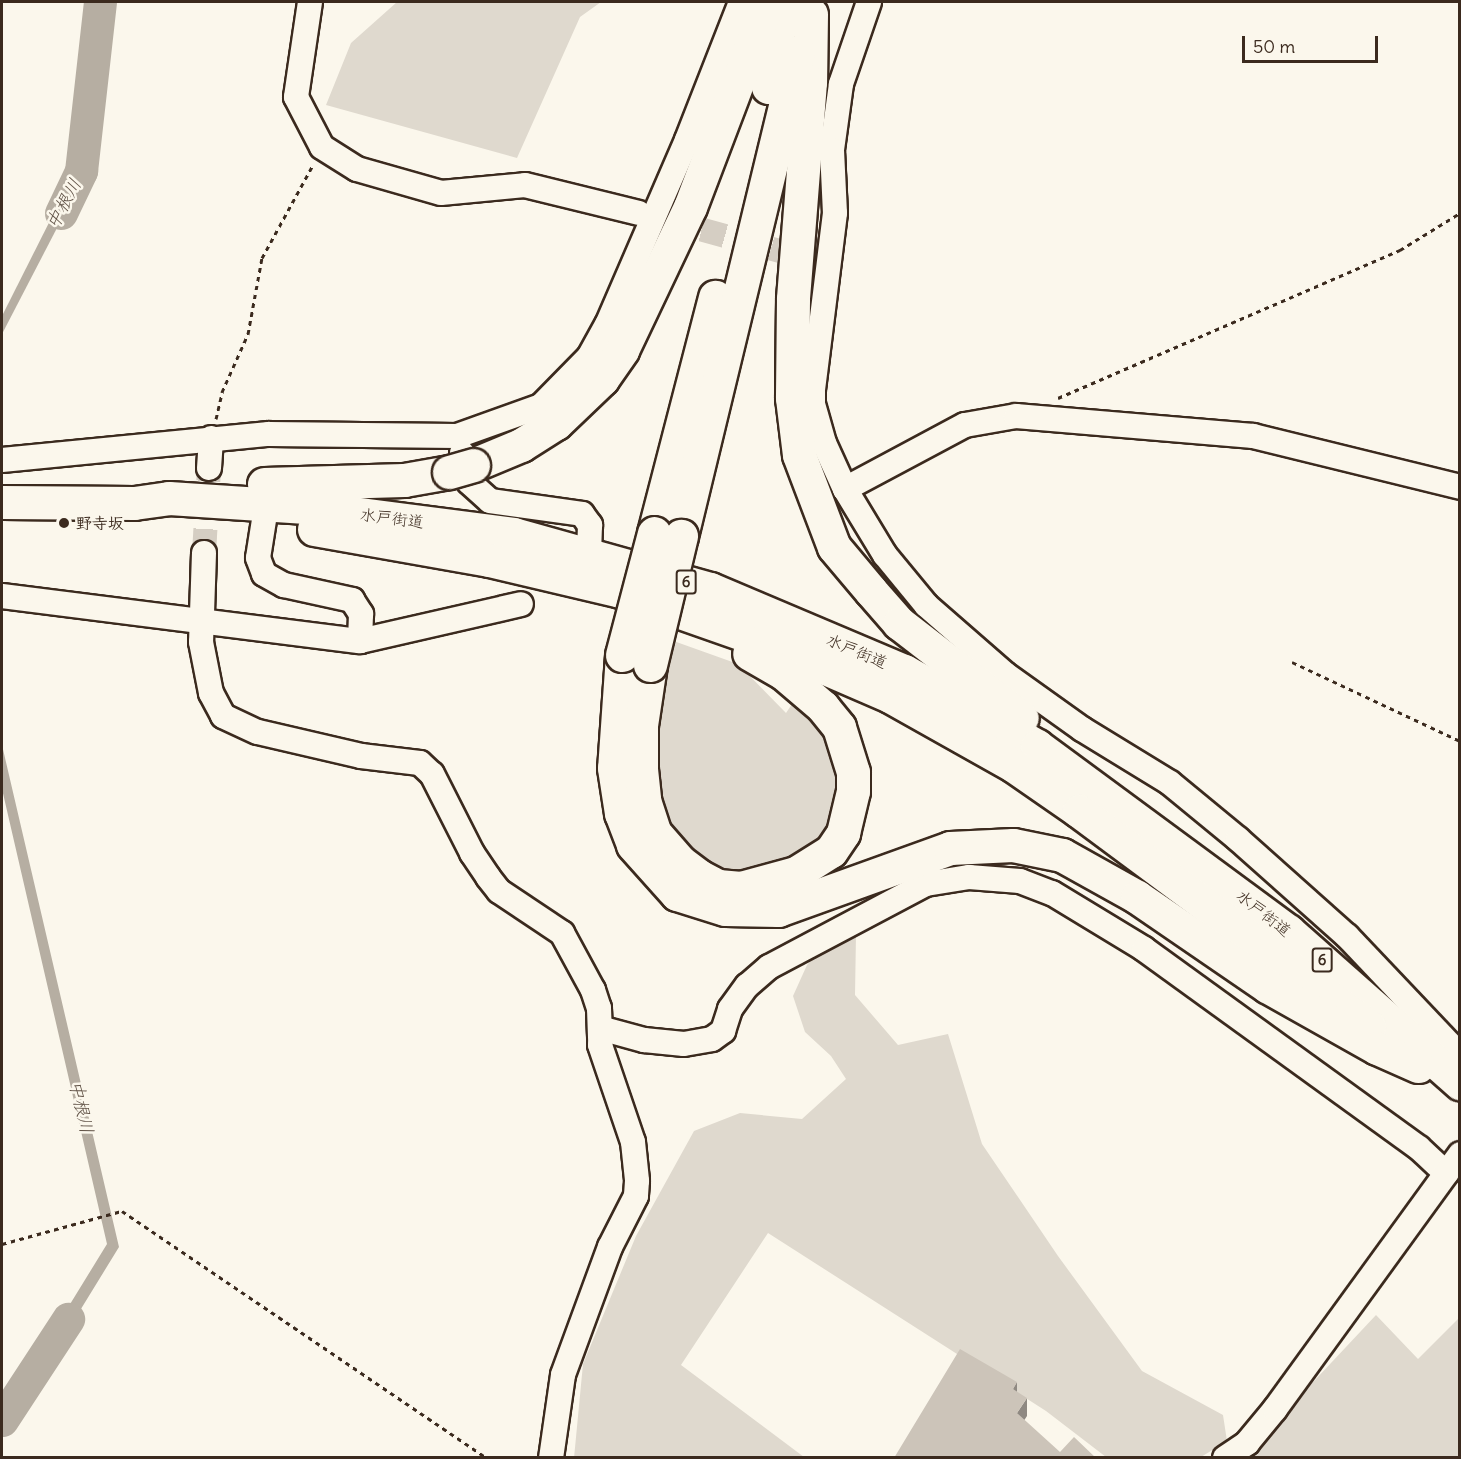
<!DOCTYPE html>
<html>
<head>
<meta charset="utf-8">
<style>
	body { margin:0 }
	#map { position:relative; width:1461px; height:1459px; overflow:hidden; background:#fbf7ec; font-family:Delius,"Klee One",sans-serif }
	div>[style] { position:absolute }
	.green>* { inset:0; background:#dfd9ce }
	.water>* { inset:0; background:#b6aea2 }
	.river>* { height:33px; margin:-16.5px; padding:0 16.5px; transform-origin:16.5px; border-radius:16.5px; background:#b6aea2 }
	.minor-tunnel>* { height:24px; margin-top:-12px; transform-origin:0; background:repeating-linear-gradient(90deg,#d5cec3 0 24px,transparent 0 36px) }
	.path>* { height:3px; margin-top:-1.5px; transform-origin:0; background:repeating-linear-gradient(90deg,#3b2a1e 0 4.5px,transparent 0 9px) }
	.roads { filter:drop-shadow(2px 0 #3b2a1e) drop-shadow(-2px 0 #3b2a1e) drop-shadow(0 2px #3b2a1e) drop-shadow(0 -2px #3b2a1e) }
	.minor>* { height:24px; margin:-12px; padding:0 12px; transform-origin:12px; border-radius:12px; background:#fbf7ec }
	.highway>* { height:33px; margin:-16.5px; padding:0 16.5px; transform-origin:16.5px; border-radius:16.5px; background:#fbf7ec }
	.bridges { filter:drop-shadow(2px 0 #3b2a1e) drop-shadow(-2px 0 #3b2a1e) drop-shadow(0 2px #3b2a1e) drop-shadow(0 -2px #3b2a1e) }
	.highway-bridge>* { height:33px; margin:-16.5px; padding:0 16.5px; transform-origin:16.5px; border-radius:16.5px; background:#fbf7ec }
	.shaded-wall>* { inset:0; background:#8f8982 }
	.building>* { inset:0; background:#ccc4b9 }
	.dots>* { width:16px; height:16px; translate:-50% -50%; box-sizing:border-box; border:3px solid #fbf7ec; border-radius:50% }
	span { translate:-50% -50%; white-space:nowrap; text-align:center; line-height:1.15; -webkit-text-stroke:5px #fbf7ec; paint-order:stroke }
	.shield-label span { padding:2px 4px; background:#fbf7ec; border:2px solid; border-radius:4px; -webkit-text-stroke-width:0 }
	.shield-label { font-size:15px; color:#3b2a1e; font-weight:700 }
	.street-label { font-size:16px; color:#3b2a1e }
	.poi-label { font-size:16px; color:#3b2a1e; font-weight:700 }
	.left { translate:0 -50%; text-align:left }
	.water-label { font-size:18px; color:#605246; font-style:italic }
	.frame { position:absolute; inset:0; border:3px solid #3b2a1e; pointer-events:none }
	.scale { position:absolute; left:1242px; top:36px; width:136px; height:27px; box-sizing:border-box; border:3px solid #3b2a1e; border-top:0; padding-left:8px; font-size:18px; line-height:21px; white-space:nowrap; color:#3b2a1e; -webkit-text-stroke:4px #fbf7ec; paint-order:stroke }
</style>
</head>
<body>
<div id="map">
	<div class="green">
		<i style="clip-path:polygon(397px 2px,601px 2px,580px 17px,517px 158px,326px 105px,351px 43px)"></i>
		<i style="clip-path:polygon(668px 639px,738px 664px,786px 713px,798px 695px,817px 715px,840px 762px,834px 825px,819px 845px,775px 873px,723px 873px,675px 843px,648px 769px)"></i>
		<i style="clip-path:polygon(856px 935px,855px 995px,898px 1045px,948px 1034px,982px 1144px,1058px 1256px,1142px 1371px,1223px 1415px,1227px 1441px,1201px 1457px,1106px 1457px,1046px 1411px,768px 1233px,681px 1365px,804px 1457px,574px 1458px,583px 1364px,636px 1236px,694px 1131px,740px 1113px,802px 1119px,846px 1079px,831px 1056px,805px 1032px,793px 996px,807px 965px,824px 945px)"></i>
		<i style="clip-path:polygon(1376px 1315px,1418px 1359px,1459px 1318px,1459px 1457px,1242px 1458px)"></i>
	</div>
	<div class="water">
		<i style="clip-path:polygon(76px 169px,85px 174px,2px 334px,2px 316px)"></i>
		<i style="clip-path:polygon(2px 745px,119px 1247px,49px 1361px,40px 1353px,107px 1244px,2px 789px)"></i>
	</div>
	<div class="river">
		<i style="left:61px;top:213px;width:47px;rotate:-64.5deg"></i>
		<i style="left:81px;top:171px;width:170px;rotate:-83.6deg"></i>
		<i style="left:2px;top:1420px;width:121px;rotate:-56.8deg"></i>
	</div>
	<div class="minor-tunnel">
		<i style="left:667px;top:220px;width:155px;rotate:15.4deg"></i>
		<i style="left:204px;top:553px;width:85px;rotate:-86.6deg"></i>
	</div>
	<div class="path">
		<i style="left:1058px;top:398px;width:373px;rotate:-23.4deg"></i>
		<i style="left:1400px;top:250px;width:70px;rotate:-31.7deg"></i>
		<i style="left:216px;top:419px;width:28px;rotate:-77deg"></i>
		<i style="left:222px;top:392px;width:64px;rotate:-65.9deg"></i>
		<i style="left:248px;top:334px;width:77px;rotate:-79.6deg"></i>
		<i style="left:262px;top:258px;width:106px;rotate:-61.3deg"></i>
		<i style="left:1292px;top:662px;width:186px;rotate:25.2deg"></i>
		<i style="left:2px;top:1244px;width:124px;rotate:-15.4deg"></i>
		<i style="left:122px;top:1211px;width:441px;rotate:34.1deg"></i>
	</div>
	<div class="roads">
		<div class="minor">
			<i style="left:310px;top:2px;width:96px;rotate:98.4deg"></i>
			<i style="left:296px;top:97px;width:56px;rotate:62.5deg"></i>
			<i style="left:322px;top:147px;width:41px;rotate:32.2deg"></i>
			<i style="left:357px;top:169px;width:87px;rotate:15.9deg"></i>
			<i style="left:441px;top:193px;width:84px;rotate:-5.4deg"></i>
			<i style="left:525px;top:185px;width:117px;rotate:13.8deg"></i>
			<i style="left:869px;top:2px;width:87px;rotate:108.9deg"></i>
			<i style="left:841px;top:84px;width:67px;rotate:97.8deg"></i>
			<i style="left:832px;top:150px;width:63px;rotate:87.3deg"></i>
			<i style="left:835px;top:213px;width:177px;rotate:97.1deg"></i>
			<i style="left:813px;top:389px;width:15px;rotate:90deg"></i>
			<i style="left:813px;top:404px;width:41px;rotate:74.2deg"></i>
			<i style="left:824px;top:443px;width:51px;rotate:65.5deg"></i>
			<i style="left:845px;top:489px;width:77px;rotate:58.8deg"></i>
			<i style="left:885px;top:555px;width:65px;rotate:50.6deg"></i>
			<i style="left:926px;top:605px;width:105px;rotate:41.1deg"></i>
			<i style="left:1005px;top:674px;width:95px;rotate:35.5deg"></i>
			<i style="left:1082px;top:729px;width:103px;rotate:31.5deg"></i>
			<i style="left:1170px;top:783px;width:88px;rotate:39.5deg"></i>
			<i style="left:1238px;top:839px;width:146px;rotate:41.7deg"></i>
			<i style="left:1347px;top:936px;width:164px;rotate:46.5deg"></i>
			<i style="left:462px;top:453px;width:30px;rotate:76deg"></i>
			<i style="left:469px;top:482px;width:28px;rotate:42deg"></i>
			<i style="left:490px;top:501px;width:93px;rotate:8deg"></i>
			<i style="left:582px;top:514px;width:14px;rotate:54deg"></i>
			<i style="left:590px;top:525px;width:28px;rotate:92deg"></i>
			<i style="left:2px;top:460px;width:268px;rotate:-5.6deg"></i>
			<i style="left:269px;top:434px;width:188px;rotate:0.6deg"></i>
			<i style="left:457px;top:436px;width:89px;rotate:-19.7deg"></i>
			<i style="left:541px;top:406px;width:69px;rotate:-45.6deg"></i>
			<i style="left:589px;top:357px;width:37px;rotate:-61deg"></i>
			<i style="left:607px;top:325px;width:202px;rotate:-66.6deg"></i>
			<i style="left:687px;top:140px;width:148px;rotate:-68.6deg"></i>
			<i style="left:209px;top:468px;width:30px;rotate:-86deg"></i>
			<i style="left:845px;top:489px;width:136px;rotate:-28.1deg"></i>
			<i style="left:965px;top:425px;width:52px;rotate:-10deg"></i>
			<i style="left:1016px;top:416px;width:238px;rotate:4.8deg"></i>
			<i style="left:1253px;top:436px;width:213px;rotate:13.8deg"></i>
			<i style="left:264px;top:520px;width:38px;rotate:99deg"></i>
			<i style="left:258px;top:558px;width:17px;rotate:69deg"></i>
			<i style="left:264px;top:574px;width:23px;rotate:29deg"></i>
			<i style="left:284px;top:585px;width:70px;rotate:12.4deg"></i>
			<i style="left:352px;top:600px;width:17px;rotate:57deg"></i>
			<i style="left:361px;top:614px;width:27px;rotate:92deg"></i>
			<i style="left:204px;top:553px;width:89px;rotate:91.9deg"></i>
			<i style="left:201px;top:642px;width:52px;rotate:78.9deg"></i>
			<i style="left:211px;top:693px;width:26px;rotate:62deg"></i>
			<i style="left:223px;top:716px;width:38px;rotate:25deg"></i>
			<i style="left:258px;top:732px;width:106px;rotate:13.1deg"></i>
			<i style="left:361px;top:756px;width:59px;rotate:6.8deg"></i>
			<i style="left:420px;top:763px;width:16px;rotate:43deg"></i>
			<i style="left:432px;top:774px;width:89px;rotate:63.1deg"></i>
			<i style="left:472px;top:853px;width:29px;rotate:56deg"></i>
			<i style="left:488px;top:877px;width:18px;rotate:52deg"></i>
			<i style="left:499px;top:891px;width:76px;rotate:33.7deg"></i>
			<i style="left:562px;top:933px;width:65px;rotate:61.5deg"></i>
			<i style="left:593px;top:990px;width:19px;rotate:72deg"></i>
			<i style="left:599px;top:1008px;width:37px;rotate:88deg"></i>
			<i style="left:600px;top:1045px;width:102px;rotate:71.2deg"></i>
			<i style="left:633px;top:1142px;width:39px;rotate:84deg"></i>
			<i style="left:637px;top:1181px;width:15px;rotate:94deg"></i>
			<i style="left:636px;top:1196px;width:57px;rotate:117deg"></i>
			<i style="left:610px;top:1247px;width:136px;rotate:110.2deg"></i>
			<i style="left:563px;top:1375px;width:84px;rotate:98.2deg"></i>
			<i style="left:2px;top:596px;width:361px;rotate:7.2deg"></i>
			<i style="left:360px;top:641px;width:165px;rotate:-12.9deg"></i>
			<i style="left:600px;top:1028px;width:46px;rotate:15.3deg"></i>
			<i style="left:644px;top:1040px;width:40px;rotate:5.7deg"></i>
			<i style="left:684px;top:1044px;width:28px;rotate:-10deg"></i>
			<i style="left:712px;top:1039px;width:14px;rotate:-36deg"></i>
			<i style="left:723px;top:1031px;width:23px;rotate:-72deg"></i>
			<i style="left:730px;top:1009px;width:29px;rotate:-54deg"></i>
			<i style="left:747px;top:986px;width:29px;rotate:-41deg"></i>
			<i style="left:769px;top:967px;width:178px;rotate:-27.9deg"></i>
			<i style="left:926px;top:884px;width:44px;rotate:-9.2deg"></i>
			<i style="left:969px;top:877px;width:51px;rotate:4.5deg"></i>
			<i style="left:1020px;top:881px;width:34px;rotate:21deg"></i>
			<i style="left:1052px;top:893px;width:108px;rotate:31.3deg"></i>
			<i style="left:1144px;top:949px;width:339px;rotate:35.9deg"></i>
			<i style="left:1419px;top:1148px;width:37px;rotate:43deg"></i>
			<i style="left:1225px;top:1458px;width:27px;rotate:-34deg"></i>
			<i style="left:1247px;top:1443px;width:44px;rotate:-50.5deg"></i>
			<i style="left:1275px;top:1409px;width:315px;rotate:-54deg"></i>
		</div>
		<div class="highway">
			<i style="left:811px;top:14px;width:68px;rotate:90.8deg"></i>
			<i style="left:810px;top:82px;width:218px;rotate:94.5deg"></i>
			<i style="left:793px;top:299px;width:99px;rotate:90.6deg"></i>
			<i style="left:792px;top:398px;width:57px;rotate:83deg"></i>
			<i style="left:799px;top:455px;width:98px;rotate:69.2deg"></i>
			<i style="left:834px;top:547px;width:57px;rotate:49.9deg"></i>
			<i style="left:871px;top:591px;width:43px;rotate:48.8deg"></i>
			<i style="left:899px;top:623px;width:155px;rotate:37.7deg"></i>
			<i style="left:768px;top:87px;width:86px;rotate:-79.3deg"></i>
			<i style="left:473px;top:465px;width:52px;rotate:-22.6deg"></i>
			<i style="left:521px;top:445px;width:41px;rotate:-32.2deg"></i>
			<i style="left:556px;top:423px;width:64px;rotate:-43.7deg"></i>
			<i style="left:602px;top:379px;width:35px;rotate:-55deg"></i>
			<i style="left:622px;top:350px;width:158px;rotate:-64.6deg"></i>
			<i style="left:690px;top:207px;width:219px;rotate:-69.2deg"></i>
			<i style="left:264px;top:484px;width:140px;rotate:-1.6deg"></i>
			<i style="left:404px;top:480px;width:46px;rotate:-10.1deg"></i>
			<i style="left:2px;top:502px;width:132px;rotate:0.4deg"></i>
			<i style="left:134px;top:503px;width:35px;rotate:-8deg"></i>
			<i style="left:169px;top:498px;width:137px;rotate:3.8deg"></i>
			<i style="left:306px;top:507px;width:209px;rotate:7.4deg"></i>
			<i style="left:513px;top:534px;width:205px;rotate:15.6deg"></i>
			<i style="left:710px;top:589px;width:211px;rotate:22.9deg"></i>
			<i style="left:904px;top:671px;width:153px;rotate:29.4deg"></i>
			<i style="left:1037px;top:746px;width:312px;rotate:36.4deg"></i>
			<i style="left:1288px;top:931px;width:230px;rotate:41.5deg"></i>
			<i style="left:314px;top:529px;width:178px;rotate:10deg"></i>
			<i style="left:489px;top:560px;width:135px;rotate:13.3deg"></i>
			<i style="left:620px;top:591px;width:151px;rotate:19.3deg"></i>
			<i style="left:763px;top:641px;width:138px;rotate:23.4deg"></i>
			<i style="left:890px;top:696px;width:142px;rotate:29.4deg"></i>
			<i style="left:1014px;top:766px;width:79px;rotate:34.7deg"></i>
			<i style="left:1079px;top:811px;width:361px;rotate:36.6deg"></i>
			<i style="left:654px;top:533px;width:244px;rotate:-75.5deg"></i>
			<i style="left:681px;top:536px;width:498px;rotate:-76.4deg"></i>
			<i style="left:622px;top:655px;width:113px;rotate:94deg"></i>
			<i style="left:614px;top:768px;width:46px;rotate:81.2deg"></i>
			<i style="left:621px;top:813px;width:34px;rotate:69deg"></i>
			<i style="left:633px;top:845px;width:66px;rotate:48.1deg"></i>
			<i style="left:677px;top:894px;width:50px;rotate:17.4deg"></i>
			<i style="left:725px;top:909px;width:53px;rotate:1.1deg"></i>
			<i style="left:778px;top:910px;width:183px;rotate:-19.8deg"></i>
			<i style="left:950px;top:848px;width:63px;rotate:-2.7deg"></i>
			<i style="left:1013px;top:845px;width:50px;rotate:11.5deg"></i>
			<i style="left:1062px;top:855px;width:86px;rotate:29.2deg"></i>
			<i style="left:1137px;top:897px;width:158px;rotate:34.4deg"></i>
			<i style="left:1267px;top:986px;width:126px;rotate:29.4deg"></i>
			<i style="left:1377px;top:1048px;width:45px;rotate:23.7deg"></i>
			<i style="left:650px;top:665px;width:61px;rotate:98.5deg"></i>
			<i style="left:641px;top:725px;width:44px;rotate:90deg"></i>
			<i style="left:641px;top:769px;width:31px;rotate:84deg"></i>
			<i style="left:644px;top:800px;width:35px;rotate:72deg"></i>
			<i style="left:655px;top:833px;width:37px;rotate:49deg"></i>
			<i style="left:679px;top:861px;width:25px;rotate:37deg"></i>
			<i style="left:699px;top:876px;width:21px;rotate:28deg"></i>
			<i style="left:718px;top:886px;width:23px;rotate:5deg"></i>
			<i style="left:741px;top:888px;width:57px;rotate:-15.3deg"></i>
			<i style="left:796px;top:873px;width:41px;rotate:-32.2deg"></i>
			<i style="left:831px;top:851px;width:22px;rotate:-56deg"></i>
			<i style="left:843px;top:833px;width:43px;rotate:-76.6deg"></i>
			<i style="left:853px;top:791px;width:19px;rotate:-90deg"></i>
			<i style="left:853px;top:772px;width:47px;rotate:-107.3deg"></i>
			<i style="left:839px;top:727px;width:26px;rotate:-129deg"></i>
			<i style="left:823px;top:707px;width:52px;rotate:-139.6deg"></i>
			<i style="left:783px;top:673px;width:39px;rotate:-150deg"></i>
		</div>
	</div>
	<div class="bridges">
		<div class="highway-bridge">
			<i style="left:449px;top:472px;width:25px;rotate:-16deg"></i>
			<i style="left:622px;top:655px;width:126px;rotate:-75.3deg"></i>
			<i style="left:650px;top:665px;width:133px;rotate:-76.5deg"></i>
		</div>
	</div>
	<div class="shaded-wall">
		<i style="clip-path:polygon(1017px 1382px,1017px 1400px,1013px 1389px)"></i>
		<i style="clip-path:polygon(1027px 1398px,1027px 1416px,1017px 1431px,1017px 1413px)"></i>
	</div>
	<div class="building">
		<i style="clip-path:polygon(960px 1349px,1017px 1382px,1013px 1389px,1027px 1398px,1017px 1413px,1060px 1452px,1074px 1437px,1096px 1458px,894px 1458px)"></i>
	</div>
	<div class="dots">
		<i style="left:64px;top:523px;background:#3b2a1e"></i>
	</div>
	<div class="shield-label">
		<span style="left:686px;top:582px">6</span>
		<span style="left:1322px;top:960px">6</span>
	</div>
	<div class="street-label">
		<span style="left:392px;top:518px;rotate:7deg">水戸街道</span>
		<span style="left:857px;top:651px;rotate:23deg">水戸街道</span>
		<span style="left:1264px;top:913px;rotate:38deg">水戸街道</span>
	</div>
	<div class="poi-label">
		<span class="left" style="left:76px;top:523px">野寺坂</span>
	</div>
	<div class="water-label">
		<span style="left:64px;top:204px;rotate:-62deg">中根川</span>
		<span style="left:81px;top:1107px;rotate:77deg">中根川</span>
	</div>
	<div class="frame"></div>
	<div class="scale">50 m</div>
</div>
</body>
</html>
